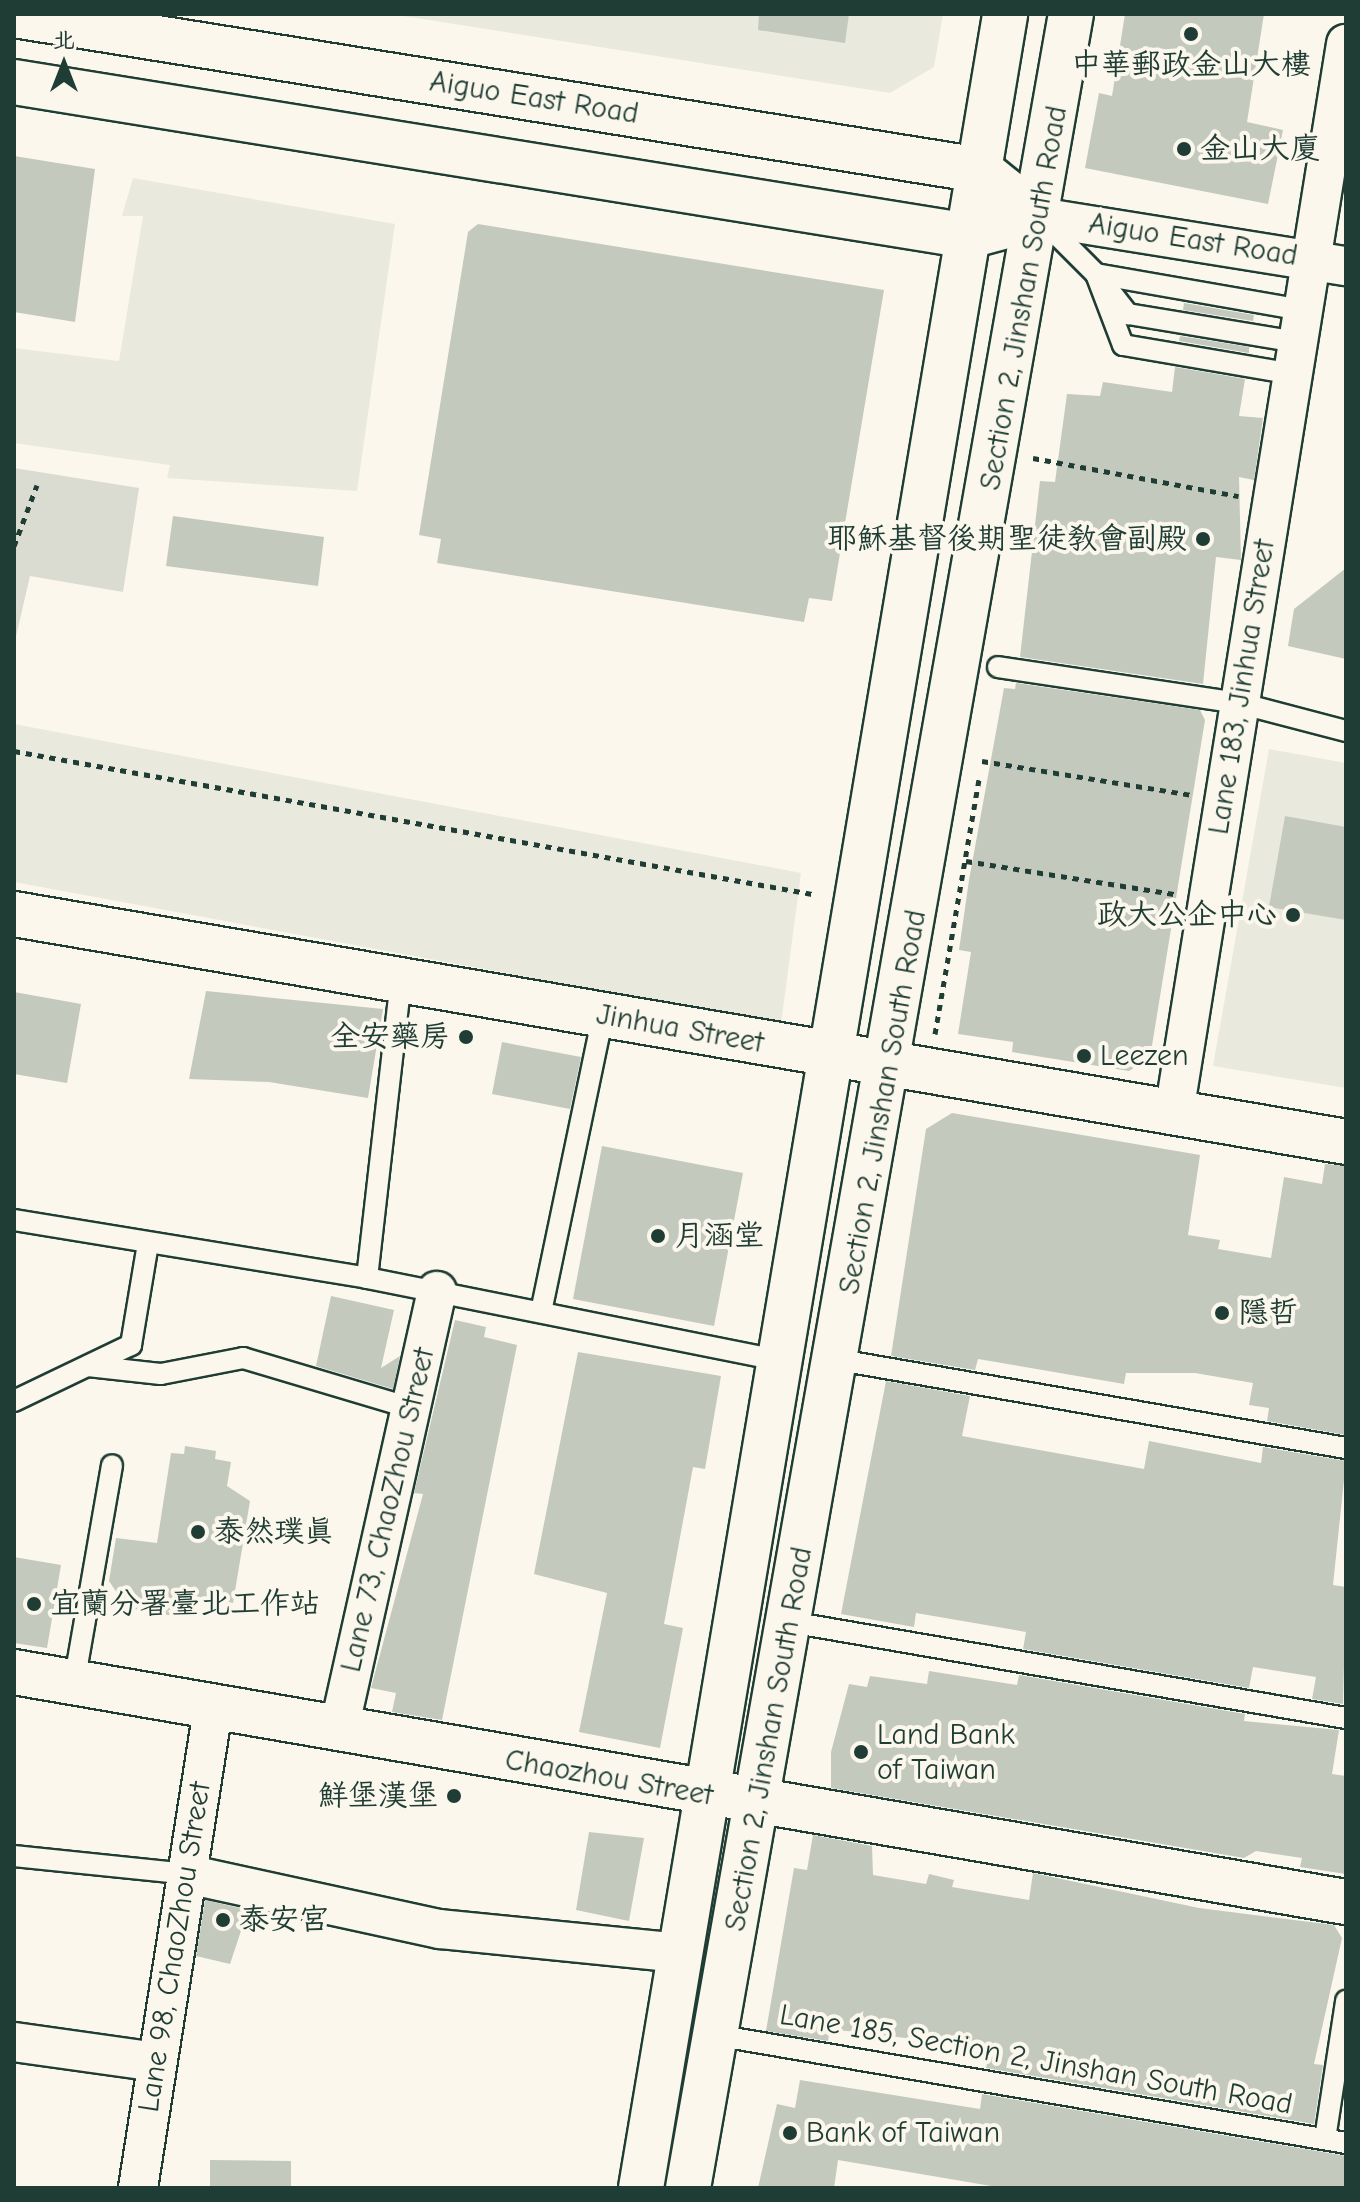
<!DOCTYPE html>
<html>
<head>
<meta charset="utf-8">
<style>
	body { margin:0 }
	#map { position:relative; width:1360px; height:2202px; overflow:hidden; background:#fbf7ec; font-family:"Comic Neue","LXGW WenKai TC",sans-serif }
	div>[style] { position:absolute }
	.built>* { inset:0; background:#eae9de }
	.green>* { inset:0; background:#dbdcd1 }
	.building>* { inset:0; background:#c4c9be }
	.path>* { height:5px; margin-top:-2.5px; transform-origin:0; background:repeating-linear-gradient(90deg,#1f3d34 0 6px,transparent 0 12px) }
	.roads { filter:drop-shadow(2px 0 #1f3d34) drop-shadow(-2px 0 #1f3d34) drop-shadow(0 2px #1f3d34) drop-shadow(0 -2px #1f3d34) }
	.service>* { height:20px; margin:-10px; padding:0 10px; transform-origin:10px; border-radius:10px; background:#fbf7ec }
	.minor>* { height:38px; margin:-19px; padding:0 19px; transform-origin:19px; border-radius:19px; background:#fbf7ec }
	.tertiary>* { height:44px; margin:-22px; padding:0 22px; transform-origin:22px; border-radius:22px; background:#fbf7ec }
	.secondary>* { height:44px; margin:-22px; padding:0 22px; transform-origin:22px; border-radius:22px; background:#fbf7ec }
	.dots>* { width:22px; height:22px; translate:-50% -50%; box-sizing:border-box; border:4px solid #fbf7ec; border-radius:50% }
	span { translate:-50% -50%; white-space:nowrap; text-align:center; line-height:1.15; -webkit-text-stroke:8px #fbf7ec; paint-order:stroke }
	.poi-label { font-size:30px; color:#1f3d34 }
	.left { translate:0 -50%; text-align:left }
	.right { translate:-100% -50%; text-align:right }
	.street-label { font-size:30px; color:#1f3d34 }
	.frame { position:absolute; inset:0; border:16px solid #1f3d34; pointer-events:none }
	.north { position:absolute; left:24px; top:24px; width:80px; height:80px; -webkit-text-stroke:6px #fbf7ec; paint-order:stroke; rotate:0deg; font-size:22px; font-weight:700; line-height:32px; text-align:center; color:#1f3d34 }
	.north::after { content:''; display:block; margin:auto; width:28px; height:36px; background:#1f3d34; clip-path:polygon(50% 0,100% 100%,50% 72%,0 100%) }
</style>
</head>
<body>
<div id="map">
	<div class="built">
		<i style="clip-path:polygon(391px 14px,943px 14px,934px 67px,890px 93px)"></i>
		<i style="clip-path:polygon(133px 178px,395px 224px,357px 491px,167px 478px,170px 465px,14px 443px,14px 348px,119px 361px,143px 216px,122px 216px)"></i>
		<i style="clip-path:polygon(14px 724px,801px 873px,781px 1024px,14px 882px)"></i>
		<i style="clip-path:polygon(1269px 749px,1346px 763px,1346px 1088px,1213px 1066px)"></i>
	</div>
	<div class="green">
		<i style="clip-path:polygon(14px 468px,139px 488px,123px 592px,30px 576px,14px 645px)"></i>
	</div>
	<div class="building">
		<i style="clip-path:polygon(759px 14px,849px 14px,845px 43px,758px 30px)"></i>
		<i style="clip-path:polygon(1125px 14px,1264px 14px,1247px 122px,1283px 130px,1268px 204px,1085px 168px,1099px 93px,1112px 96px)"></i>
		<i style="clip-path:polygon(14px 156px,95px 169px,75px 322px,14px 312px)"></i>
		<i style="clip-path:polygon(478px 224px,884px 290px,832px 601px,809px 598px,804px 622px,437px 563px,441px 539px,419px 535px,468px 232px)"></i>
		<i style="clip-path:polygon(1184px 303px,1254px 315px,1253px 321px,1183px 310px)"></i>
		<i style="clip-path:polygon(1180px 336px,1249px 347px,1249px 353px,1179px 341px)"></i>
		<i style="clip-path:polygon(1175px 367px,1245px 379px,1239px 416px,1263px 418px,1254px 480px,1239px 477px,1241px 560px,1216px 557px,1203px 684px,1020px 657px,1040px 481px,1055px 482px,1067px 394px,1100px 396px,1103px 382px,1172px 392px)"></i>
		<i style="clip-path:polygon(173px 516px,324px 537px,318px 586px,166px 566px)"></i>
		<i style="clip-path:polygon(1346px 568px,1346px 659px,1288px 646px,1294px 609px)"></i>
		<i style="clip-path:polygon(1016px 683px,1200px 710px,1205px 720px,1150px 1058px,1129px 1071px,1012px 1052px,1013px 1042px,958px 1034px,971px 952px,959px 950px,969px 880px,1004px 688px,1015px 689px)"></i>
		<i style="clip-path:polygon(1285px 816px,1346px 827px,1346px 920px,1269px 907px)"></i>
		<i style="clip-path:polygon(206px 991px,383px 1009px,368px 1098px,269px 1082px,189px 1079px)"></i>
		<i style="clip-path:polygon(14px 992px,81px 1004px,67px 1083px,14px 1074px)"></i>
		<i style="clip-path:polygon(502px 1042px,581px 1057px,570px 1109px,492px 1094px)"></i>
		<i style="clip-path:polygon(952px 1113px,1200px 1155px,1188px 1235px,1220px 1240px,1218px 1249px,1271px 1258px,1284px 1177px,1322px 1184px,1325px 1164px,1346px 1166px,1346px 1435px,1267px 1421px,1269px 1408px,1249px 1405px,1253px 1383px,1195px 1373px,1126px 1373px,1124px 1384px,978px 1359px,975px 1370px,891px 1356px,926px 1129px)"></i>
		<i style="clip-path:polygon(602px 1146px,743px 1173px,714px 1326px,573px 1299px)"></i>
		<i style="clip-path:polygon(331px 1296px,394px 1310px,381px 1368px,400px 1356px,393px 1389px,316px 1366px)"></i>
		<i style="clip-path:polygon(455px 1320px,486px 1327px,484px 1337px,517px 1345px,442px 1720px,392px 1712px,396px 1693px,371px 1688px,423px 1494px,414px 1493px)"></i>
		<i style="clip-path:polygon(578px 1352px,721px 1376px,705px 1469px,693px 1467px,664px 1624px,683px 1628px,660px 1748px,579px 1732px,607px 1593px,534px 1574px)"></i>
		<i style="clip-path:polygon(886px 1381px,970px 1396px,962px 1436px,1144px 1469px,1149px 1441px,1261px 1463px,1263px 1447px,1346px 1461px,1333px 1585px,1346px 1587px,1343px 1704px,1312px 1699px,1316px 1677px,1253px 1667px,1249px 1688px,1023px 1649px,1026px 1632px,916px 1613px,914px 1627px,841px 1614px)"></i>
		<i style="clip-path:polygon(185px 1446px,216px 1451px,215px 1459px,231px 1462px,227px 1486px,250px 1501px,233px 1603px,176px 1593px,174px 1616px,127px 1608px,109px 1581px,116px 1538px,157px 1543px,171px 1453px,184px 1454px)"></i>
		<i style="clip-path:polygon(14px 1557px,61px 1565px,47px 1648px,14px 1643px)"></i>
		<i style="clip-path:polygon(929px 1671px,1017px 1685px,1019px 1675px,1245px 1714px,1244px 1721px,1339px 1730px,1332px 1774px,1346px 1776px,1346px 1874px,1300px 1867px,1302px 1858px,1256px 1851px,1244px 1858px,831px 1788px,831px 1752px,849px 1684px,867px 1687px,870px 1676px,927px 1684px)"></i>
		<i style="clip-path:polygon(589px 1832px,644px 1838px,629px 1921px,576px 1910px)"></i>
		<i style="clip-path:polygon(813px 1835px,872px 1846px,873px 1875px,926px 1884px,929px 1874px,954px 1880px,952px 1887px,1029px 1900px,1033px 1873px,1199px 1908px,1334px 1925px,1342px 1938px,1314px 2064px,1323px 2065px,1314px 2124px,986px 2068px,989px 2052px,964px 2045px,830px 2029px,828px 2041px,766px 2031px,794px 1868px,807px 1870px)"></i>
		<i style="clip-path:polygon(205px 1900px,248px 1910px,230px 1964px,196px 1956px)"></i>
		<i style="clip-path:polygon(800px 2080px,980px 2109px,982px 2094px,1346px 2156px,1346px 2188px,1003px 2188px,838px 2160px,834px 2188px,758px 2188px,777px 2104px,795px 2108px)"></i>
		<i style="clip-path:polygon(210px 2160px,291px 2161px,291px 2188px,210px 2188px)"></i>
	</div>
	<div class="path">
		<i style="left:1033px;top:458px;width:209px;rotate:10.5deg"></i>
		<i style="left:14px;top:546px;width:65px;rotate:-69.3deg"></i>
		<i style="left:14px;top:751px;width:811px;rotate:10.16deg"></i>
		<i style="left:982px;top:761px;width:212px;rotate:9.2deg"></i>
		<i style="left:966px;top:861px;width:212px;rotate:9deg"></i>
		<i style="left:935px;top:1034px;width:258px;rotate:-80.2deg"></i>
	</div>
	<div class="roads">
		<div class="service">
			<i style="left:1045px;top:223px;width:72px;rotate:45deg"></i>
			<i style="left:1096px;top:274px;width:210px;rotate:9.9deg"></i>
			<i style="left:1096px;top:274px;width:76px;rotate:69.2deg"></i>
			<i style="left:1123px;top:345px;width:172px;rotate:9.7deg"></i>
			<i style="left:1109px;top:290px;width:31px;rotate:52deg"></i>
			<i style="left:1128px;top:314px;width:172px;rotate:9.4deg"></i>
			<i style="left:998px;top:667px;width:244px;rotate:8.5deg"></i>
			<i style="left:1239px;top:703px;width:111px;rotate:14.7deg"></i>
			<i style="left:14px;top:1220px;width:358px;rotate:9.3deg"></i>
			<i style="left:367px;top:1278px;width:425px;rotate:11.3deg"></i>
			<i style="left:367px;top:1278px;width:300px;rotate:-83.5deg"></i>
			<i style="left:541px;top:1312px;width:302px;rotate:-78.2deg"></i>
			<i style="left:839px;top:1360px;width:515px;rotate:9.85deg"></i>
			<i style="left:88px;top:1366px;width:73px;rotate:6.3deg"></i>
			<i style="left:161px;top:1374px;width:84px;rotate:-11deg"></i>
			<i style="left:243px;top:1358px;width:175px;rotate:16.6deg"></i>
			<i style="left:14px;top:1401px;width:130px;rotate:-25.6deg"></i>
			<i style="left:131px;top:1345px;width:103px;rotate:-80.5deg"></i>
			<i style="left:790px;top:1622px;width:564px;rotate:9.8deg"></i>
			<i style="left:74px;top:1683px;width:221px;rotate:-80.1deg"></i>
			<i style="left:14px;top:1856px;width:174px;rotate:5.9deg"></i>
			<i style="left:715px;top:2035px;width:640px;rotate:9.71deg"></i>
			<i style="left:1325px;top:2139px;width:140px;rotate:-81.3deg"></i>
		</div>
		<div class="minor">
			<i style="left:1039px;top:217px;width:311px;rotate:9.1deg"></i>
			<i style="left:1174px;top:1113px;width:1083px;rotate:-80.86deg"></i>
			<i style="left:339px;top:1729px;width:449px;rotate:-77.4deg"></i>
			<i style="left:187px;top:1874px;width:259px;rotate:12.3deg"></i>
			<i style="left:440px;top:1929px;width:240px;rotate:5.7deg"></i>
			<i style="left:14px;top:2042px;width:143px;rotate:8deg"></i>
			<i style="left:138px;top:2188px;width:487px;rotate:-81.1deg"></i>
		</div>
		<div class="tertiary">
			<i style="left:14px;top:15px;width:978px;rotate:9.12deg"></i>
			<i style="left:980px;top:170px;width:75px;rotate:38.5deg"></i>
			<i style="left:14px;top:82px;width:967px;rotate:9.16deg"></i>
			<i style="left:969px;top:236px;width:73px;rotate:-15.2deg"></i>
			<i style="left:14px;top:914px;width:1351px;rotate:9.71deg"></i>
			<i style="left:14px;top:1672px;width:1352px;rotate:9.8deg"></i>
		</div>
		<div class="secondary">
			<i style="left:641px;top:2188px;width:2204px;rotate:-80.49deg"></i>
			<i style="left:688px;top:2188px;width:2207px;rotate:-80.01deg"></i>
		</div>
	</div>
	<div class="dots">
		<i style="left:1191px;top:34px;background:#1f3d34"></i>
		<i style="left:1184px;top:149px;background:#1f3d34"></i>
		<i style="left:1203px;top:539px;background:#1f3d34"></i>
		<i style="left:1293px;top:915px;background:#1f3d34"></i>
		<i style="left:466px;top:1037px;background:#1f3d34"></i>
		<i style="left:1084px;top:1056px;background:#1f3d34"></i>
		<i style="left:658px;top:1236px;background:#1f3d34"></i>
		<i style="left:1222px;top:1313px;background:#1f3d34"></i>
		<i style="left:198px;top:1532px;background:#1f3d34"></i>
		<i style="left:34px;top:1604px;background:#1f3d34"></i>
		<i style="left:861px;top:1752px;background:#1f3d34"></i>
		<i style="left:454px;top:1796px;background:#1f3d34"></i>
		<i style="left:223px;top:1920px;background:#1f3d34"></i>
		<i style="left:790px;top:2133px;background:#1f3d34"></i>
	</div>
	<div class="poi-label">
		<span style="left:1191px;top:65px">中華郵政金山大樓</span>
		<span class="left" style="left:1200px;top:149px">金山大廈</span>
		<span class="right" style="left:1187px;top:539px">耶穌基督後期聖徒教會副殿</span>
		<span class="right" style="left:1277px;top:915px">政大公企中心</span>
		<span class="right" style="left:450px;top:1037px">全安藥房</span>
		<span class="left" style="left:1100px;top:1056px">Leezen</span>
		<span class="left" style="left:674px;top:1236px">月涵堂</span>
		<span class="left" style="left:1238px;top:1313px">隱哲</span>
		<span class="left" style="left:214px;top:1532px">泰然璞真</span>
		<span class="left" style="left:50px;top:1604px">宜蘭分署臺北工作站</span>
		<span class="left" style="left:877px;top:1752px">Land Bank<br>of Taiwan</span>
		<span class="right" style="left:438px;top:1796px">鮮堡漢堡</span>
		<span class="left" style="left:239px;top:1920px">泰安宮</span>
		<span class="left" style="left:806px;top:2133px">Bank of Taiwan</span>
	</div>
	<div class="street-label">
		<span style="left:534px;top:98px;rotate:9deg">Aiguo East Road</span>
		<span style="left:1193px;top:240px;rotate:9deg">Aiguo East Road</span>
		<span style="left:1024px;top:298px;rotate:-80deg">Section 2, Jinshan South Road</span>
		<span style="left:1242px;top:687px;rotate:-81deg">Lane 183, Jinhua Street</span>
		<span style="left:680px;top:1029px;rotate:10deg">Jinhua Street</span>
		<span style="left:883px;top:1102px;rotate:-80deg">Section 2, Jinshan South Road</span>
		<span style="left:388px;top:1510px;rotate:-77deg">Lane 73, ChaoZhou Street</span>
		<span style="left:769px;top:1739px;rotate:-80deg">Section 2, Jinshan South Road</span>
		<span style="left:609px;top:1778px;rotate:10deg">Chaozhou Street</span>
		<span style="left:175px;top:1947px;rotate:-81deg">Lane 98, ChaoZhou Street</span>
		<span style="left:1036px;top:2060px;rotate:10deg">Lane 185, Section 2, Jinshan South Road</span>
	</div>
	<div class="frame"></div>
	<div class="north">北</div>
</div>
</body>
</html>
